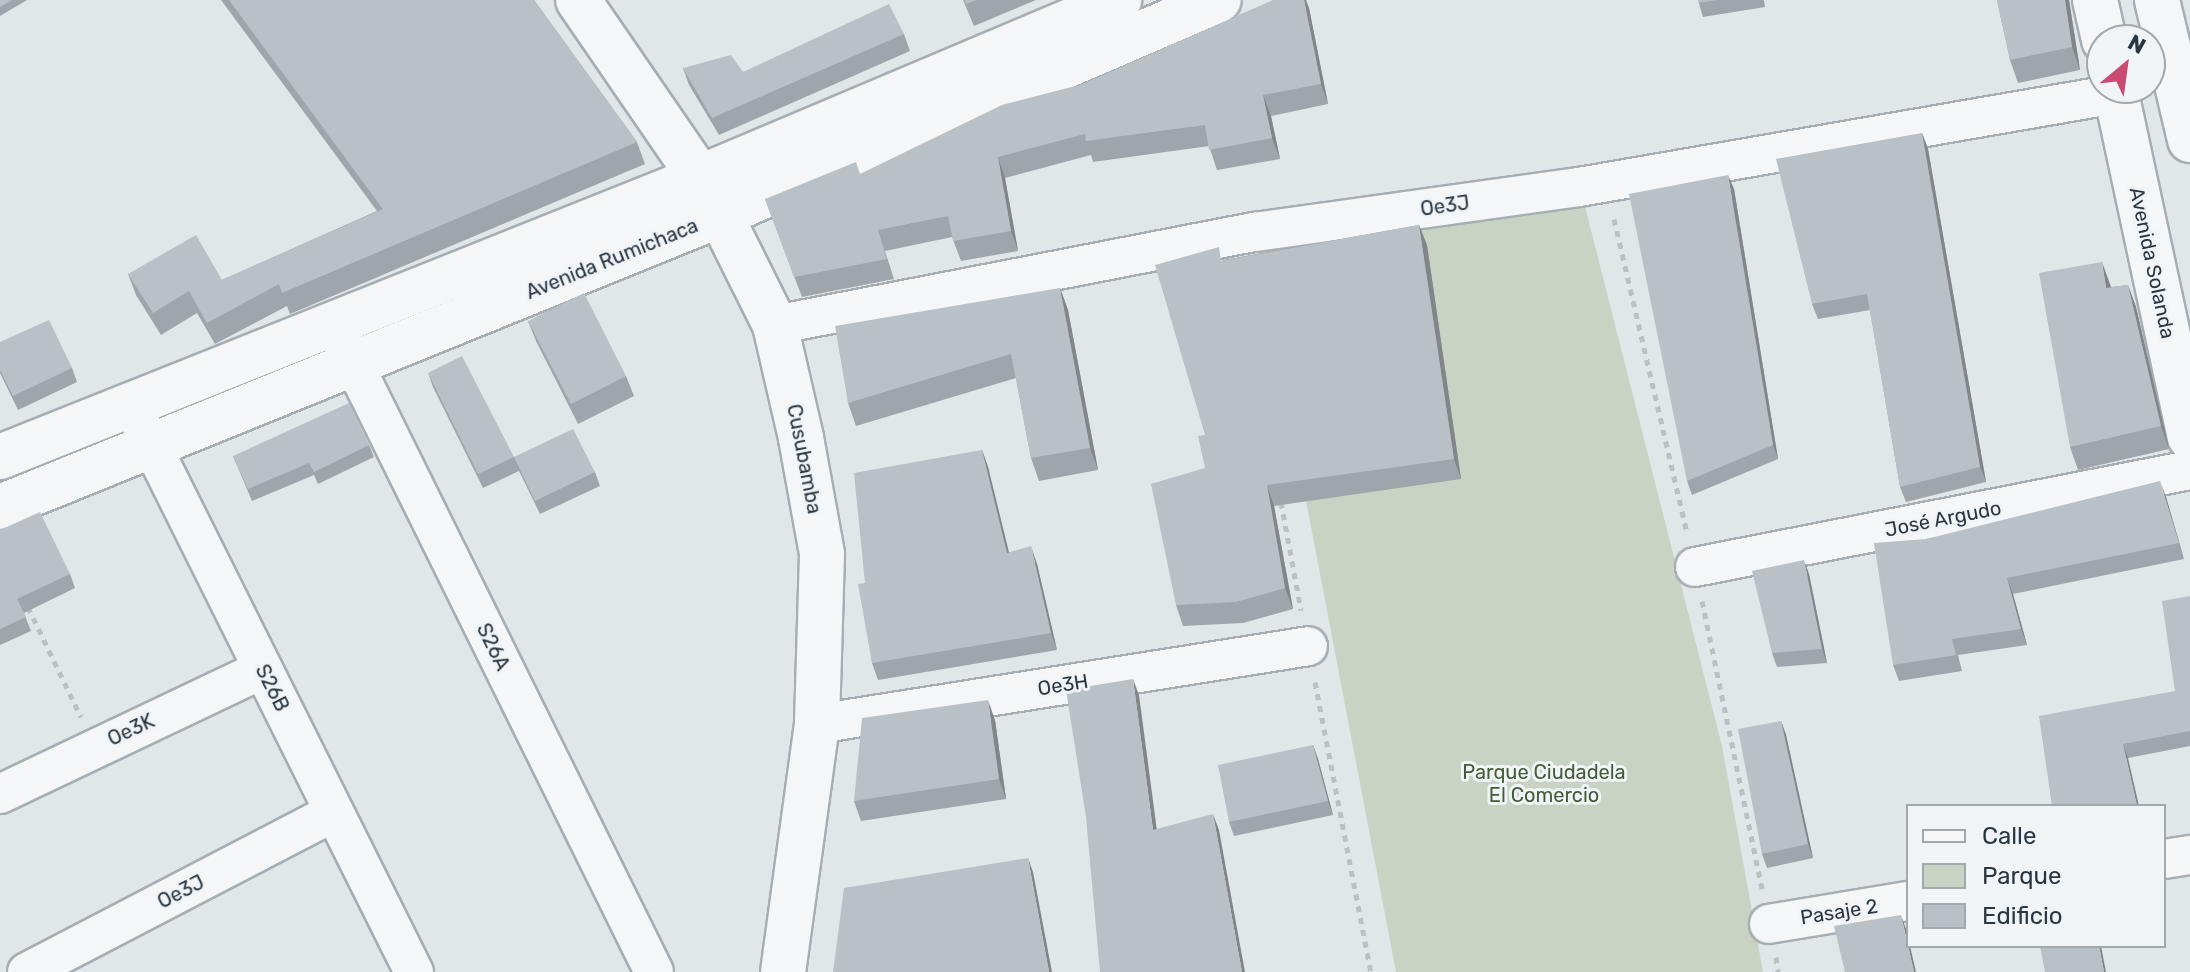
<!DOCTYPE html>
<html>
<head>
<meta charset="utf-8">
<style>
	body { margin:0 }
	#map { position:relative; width:2190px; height:972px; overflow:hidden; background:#e1e6e9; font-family:Rubik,sans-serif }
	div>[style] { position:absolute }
	.green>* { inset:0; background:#c9d3c3 }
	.path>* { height:5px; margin-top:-2.5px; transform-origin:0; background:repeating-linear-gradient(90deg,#bbc0c4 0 6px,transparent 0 12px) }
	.roads { filter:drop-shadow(2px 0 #a6aeb3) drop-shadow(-2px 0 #a6aeb3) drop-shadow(0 2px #a6aeb3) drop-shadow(0 -2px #a6aeb3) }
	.minor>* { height:38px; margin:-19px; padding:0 19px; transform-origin:19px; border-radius:19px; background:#f4f6f8 }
	.tertiary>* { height:44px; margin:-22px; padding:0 22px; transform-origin:22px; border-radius:22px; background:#f4f6f8 }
	.wall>* { inset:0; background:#9fa5aa }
	.shaded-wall>* { inset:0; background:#82868b }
	.building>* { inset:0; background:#b9c0c6 }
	span { translate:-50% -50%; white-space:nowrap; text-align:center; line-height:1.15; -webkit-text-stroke:6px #f1f4f7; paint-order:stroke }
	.street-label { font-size:20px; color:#2a3640 }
	.park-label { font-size:20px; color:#455c38 }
	.legend { position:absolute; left:1906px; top:804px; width:260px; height:144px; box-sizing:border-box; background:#f1f4f7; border:2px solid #a1a8ae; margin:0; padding:10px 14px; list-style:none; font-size:24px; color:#2a3640 }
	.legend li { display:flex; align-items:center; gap:16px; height:40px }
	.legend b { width:40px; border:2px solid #a1a8ae }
	.north { position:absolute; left:2086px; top:24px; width:80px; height:80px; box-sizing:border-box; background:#f1f4f7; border:2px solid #a1a8ae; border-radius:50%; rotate:29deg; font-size:22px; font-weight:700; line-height:32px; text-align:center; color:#2a3640 }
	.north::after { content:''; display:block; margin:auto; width:28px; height:36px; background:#c94b73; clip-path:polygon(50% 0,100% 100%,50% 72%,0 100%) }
</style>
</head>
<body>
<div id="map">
	<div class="green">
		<i style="clip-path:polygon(1580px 187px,1722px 746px,1763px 972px,1396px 972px,1255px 233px)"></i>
	</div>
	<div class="path">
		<i style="left:1614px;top:219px;width:321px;rotate:76.9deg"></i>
		<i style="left:1281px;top:502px;width:110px;rotate:79.5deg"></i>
		<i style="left:1702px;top:601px;width:294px;rotate:78.2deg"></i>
		<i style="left:28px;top:607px;width:122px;rotate:64.3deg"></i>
		<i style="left:1315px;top:682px;width:295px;rotate:79.1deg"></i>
		<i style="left:1776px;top:957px;width:15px;rotate:82deg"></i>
	</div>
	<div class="roads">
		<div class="minor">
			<i style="left:775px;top:325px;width:489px;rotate:-11deg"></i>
			<i style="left:1255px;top:232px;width:327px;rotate:-7.9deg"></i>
			<i style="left:1579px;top:187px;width:545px;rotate:-9.83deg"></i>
			<i style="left:340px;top:336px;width:709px;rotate:63.72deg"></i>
			<i style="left:131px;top:404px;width:635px;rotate:63.52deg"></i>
			<i style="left:1695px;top:567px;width:504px;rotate:-11.09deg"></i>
			<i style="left:817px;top:724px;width:497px;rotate:-9deg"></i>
			<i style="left:0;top:794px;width:291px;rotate:-25.4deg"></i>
			<i style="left:2164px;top:859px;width:26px;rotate:-9deg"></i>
			<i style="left:1769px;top:924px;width:141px;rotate:-9.4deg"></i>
			<i style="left:27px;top:972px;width:346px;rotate:-27.5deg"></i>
		</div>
		<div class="tertiary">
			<i style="left:578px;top:0;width:228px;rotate:55.5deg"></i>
			<i style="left:707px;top:188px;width:153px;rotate:63.6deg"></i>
			<i style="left:775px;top:325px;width:116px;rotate:77deg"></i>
			<i style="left:801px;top:438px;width:118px;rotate:79.7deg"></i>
			<i style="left:822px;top:554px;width:170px;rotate:91.7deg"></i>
			<i style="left:817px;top:724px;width:250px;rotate:97.8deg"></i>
			<i style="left:2095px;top:0;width:41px;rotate:77.3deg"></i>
			<i style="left:2157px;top:0;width:144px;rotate:76.7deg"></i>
			<i style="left:2115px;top:88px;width:357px;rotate:77.9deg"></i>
			<i style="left:0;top:457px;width:755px;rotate:-21.77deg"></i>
			<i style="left:701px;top:177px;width:454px;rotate:-22.9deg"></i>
			<i style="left:0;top:507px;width:777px;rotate:-22.08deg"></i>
			<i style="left:720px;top:215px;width:543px;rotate:-23.31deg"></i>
		</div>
	</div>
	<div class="wall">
		<i style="clip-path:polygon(0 0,27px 0,0 16px)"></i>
		<i style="clip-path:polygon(221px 0,534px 0,637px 142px,645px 164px,290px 314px,287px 306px,215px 344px,197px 313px,161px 335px,136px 295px,128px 274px,222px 280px,377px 211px)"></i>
		<i style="clip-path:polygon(963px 0,1036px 0,974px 26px)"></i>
		<i style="clip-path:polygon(1698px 0,1764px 0,1765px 7px,1703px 17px)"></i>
		<i style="clip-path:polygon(1997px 0,2069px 0,2080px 70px,2018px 83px,2010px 60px)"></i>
		<i style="clip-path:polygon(1309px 8px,1328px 104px,1271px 116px,1280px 159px,1217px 170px,1209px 146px,1093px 162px,1091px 155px,1005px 178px,1018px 251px,961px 261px,952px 237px,885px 251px,894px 279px,802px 297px,765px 199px,860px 174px,1083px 84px)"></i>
		<i style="clip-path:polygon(904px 34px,910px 51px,719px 135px,689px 85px,683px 68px,743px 72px)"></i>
		<i style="clip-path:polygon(1922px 133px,1928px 149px,1986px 482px,1906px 502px,1900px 487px,1870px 310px,1818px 319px,1812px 304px)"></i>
		<i style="clip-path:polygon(1734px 189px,1778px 459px,1692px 495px,1687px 481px)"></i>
		<i style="clip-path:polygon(1419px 225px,1427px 245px,1461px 479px,1274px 506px,1293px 609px,1243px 623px,1183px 626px,1176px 605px,1205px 468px,1205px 435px,1223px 260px)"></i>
		<i style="clip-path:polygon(2110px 284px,2111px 287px,2128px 285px,2136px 307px,2169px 449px,2078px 470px,2070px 447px)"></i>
		<i style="clip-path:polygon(1060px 288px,1068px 310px,1098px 470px,1039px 481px,1031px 458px,1016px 378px,856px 426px,848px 403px)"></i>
		<i style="clip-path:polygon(528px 321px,626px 376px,634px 396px,578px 424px,536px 341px)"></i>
		<i style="clip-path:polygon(0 342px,72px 368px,77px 382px,18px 410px,0 373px)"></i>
		<i style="clip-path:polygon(428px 373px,514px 457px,595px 472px,600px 486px,540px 514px,519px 471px,483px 488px,433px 387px)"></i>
		<i style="clip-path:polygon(369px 445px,374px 457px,318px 484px,314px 475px,252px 501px,233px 456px)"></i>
		<i style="clip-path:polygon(982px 450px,988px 467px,1009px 552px,1037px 564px,1057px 650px,878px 680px,872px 663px,865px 583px)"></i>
		<i style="clip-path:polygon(2166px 497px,2184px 559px,2013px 594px,2027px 645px,1958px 655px,1962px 671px,1899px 681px,1893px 665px,1926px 539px)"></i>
		<i style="clip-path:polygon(0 530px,70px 574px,75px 588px,24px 613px,31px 631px,0 645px)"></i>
		<i style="clip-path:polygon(1809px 574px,1827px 663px,1777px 667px,1772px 653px)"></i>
		<i style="clip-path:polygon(2190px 596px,2190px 746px,2128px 758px,2052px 806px,2175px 691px)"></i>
		<i style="clip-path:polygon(995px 720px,1006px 799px,861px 821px,854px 801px)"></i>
		<i style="clip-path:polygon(1781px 721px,1786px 735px,1813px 858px,1767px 868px,1762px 854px)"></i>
		<i style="clip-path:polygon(1313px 745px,1318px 759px,1333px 815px,1234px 836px,1229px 822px)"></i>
	</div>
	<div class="shaded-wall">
		<i style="clip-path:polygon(1304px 0,1306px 0,1309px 8px,1328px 104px,1321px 84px)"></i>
		<i style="clip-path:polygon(2065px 0,2069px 0,2080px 70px,2072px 47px)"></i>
		<i style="clip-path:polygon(1263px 95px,1271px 116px,1280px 159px,1272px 138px)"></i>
		<i style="clip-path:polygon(1922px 133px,1928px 149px,1986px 482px,1980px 467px)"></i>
		<i style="clip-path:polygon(998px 157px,1005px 178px,1018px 251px,1011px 231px)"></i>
		<i style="clip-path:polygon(1728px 175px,1734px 189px,1778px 459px,1773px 445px)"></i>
		<i style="clip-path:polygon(1419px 225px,1427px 245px,1461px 479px,1454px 459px)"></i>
		<i style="clip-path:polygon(2102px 262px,2110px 284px,2115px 310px,2106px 288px)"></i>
		<i style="clip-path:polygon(2128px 285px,2136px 307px,2169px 449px,2161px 426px)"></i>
		<i style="clip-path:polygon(1060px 288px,1068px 310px,1098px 470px,1090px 448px)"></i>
		<i style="clip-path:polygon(982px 450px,988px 467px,1013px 570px,1007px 553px)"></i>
		<i style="clip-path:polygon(2160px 481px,2166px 497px,2184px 559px,2179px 543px)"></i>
		<i style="clip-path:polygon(1267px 485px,1274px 506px,1293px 609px,1285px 588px)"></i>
		<i style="clip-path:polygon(1031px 546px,1037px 564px,1057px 650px,1051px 633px)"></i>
		<i style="clip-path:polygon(1804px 560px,1809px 574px,1827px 663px,1822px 649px)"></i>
		<i style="clip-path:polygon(2007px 578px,2013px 594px,2027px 645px,2021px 629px)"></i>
		<i style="clip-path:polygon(1133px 679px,1139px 695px,1159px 846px,1153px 830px)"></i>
		<i style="clip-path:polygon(988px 700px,995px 720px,1006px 799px,999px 779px)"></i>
		<i style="clip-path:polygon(1781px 721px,1786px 735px,1813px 858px,1808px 844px)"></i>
		<i style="clip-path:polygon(2123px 744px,2128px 758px,2139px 806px,2137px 806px)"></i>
		<i style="clip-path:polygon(1313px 745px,1318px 759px,1333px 815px,1328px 801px)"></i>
		<i style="clip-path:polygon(1213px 814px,1219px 830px,1245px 972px,1242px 972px)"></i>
		<i style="clip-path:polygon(1028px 858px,1033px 872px,1052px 972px,1049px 972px)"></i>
		<i style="clip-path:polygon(1901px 915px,1906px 929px,1908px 946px,1910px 946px,1916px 972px,1914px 972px)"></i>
		<i style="clip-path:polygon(2099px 946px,2101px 946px,2106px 972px,2104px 972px)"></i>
	</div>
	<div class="building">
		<i style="clip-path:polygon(0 0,12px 0,0 7px)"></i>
		<i style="clip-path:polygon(229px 0,534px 0,637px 142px,282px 293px,279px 284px,207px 323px,189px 291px,153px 313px,128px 274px,196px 235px,222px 280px,383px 209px)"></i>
		<i style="clip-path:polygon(965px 0,977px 0,966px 4px)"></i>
		<i style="clip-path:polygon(1273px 0,1304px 0,1321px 84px,1263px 95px,1272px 138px,1209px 150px,1205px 125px,1086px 141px,1085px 134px,998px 157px,1011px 231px,953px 241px,948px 216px,878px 230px,887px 259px,794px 277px,765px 199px,856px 162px,860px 174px,1002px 105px,1083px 84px)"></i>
		<i style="clip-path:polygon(1698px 0,1717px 0,1698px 3px)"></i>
		<i style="clip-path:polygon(1997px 0,2065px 0,2072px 47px,2010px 60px)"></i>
		<i style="clip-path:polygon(889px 4px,904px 34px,712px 118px,683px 68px,731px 55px,743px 72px)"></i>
		<i style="clip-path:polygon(1922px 133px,1980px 467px,1900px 487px,1867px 294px,1812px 304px,1776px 159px)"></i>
		<i style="clip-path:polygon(1728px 175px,1773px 445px,1687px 481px,1629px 194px)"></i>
		<i style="clip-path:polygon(1419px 225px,1454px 459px,1267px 485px,1285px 588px,1236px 602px,1176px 605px,1151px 484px,1205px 468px,1198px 436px,1205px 435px,1155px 265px,1219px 247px,1221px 261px)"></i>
		<i style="clip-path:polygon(2102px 262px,2106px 288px,2128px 285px,2161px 426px,2070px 447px,2039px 273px)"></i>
		<i style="clip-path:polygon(1060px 288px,1090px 448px,1031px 458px,1011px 354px,848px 403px,835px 326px)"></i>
		<i style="clip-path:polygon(584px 293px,626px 376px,571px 404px,528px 321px)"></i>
		<i style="clip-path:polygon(49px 320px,72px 368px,13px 396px,0 370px,0 342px)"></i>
		<i style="clip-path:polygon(462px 356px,514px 457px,478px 474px,428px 373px)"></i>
		<i style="clip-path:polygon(349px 403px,369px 445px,314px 472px,309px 463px,248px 489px,233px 456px)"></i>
		<i style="clip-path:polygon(573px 429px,595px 472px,535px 501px,514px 457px)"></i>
		<i style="clip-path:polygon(982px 450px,1007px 553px,1031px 546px,1051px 633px,872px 663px,858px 584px,865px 583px,854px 473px)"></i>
		<i style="clip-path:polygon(2160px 481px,2179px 543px,2007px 578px,2021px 629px,1952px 639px,1956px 655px,1893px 665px,1874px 543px,1926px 539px)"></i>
		<i style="clip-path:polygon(40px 512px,70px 574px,17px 599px,26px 617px,0 629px,0 530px)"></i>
		<i style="clip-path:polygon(1804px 560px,1822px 649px,1772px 653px,1752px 571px)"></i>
		<i style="clip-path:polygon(2190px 596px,2190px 731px,2123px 744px,2137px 806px,2052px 806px,2039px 716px,2175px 691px,2162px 601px)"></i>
		<i style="clip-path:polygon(1133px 679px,1153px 830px,1213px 814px,1242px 972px,1100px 972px,1086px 817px,1066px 690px)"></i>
		<i style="clip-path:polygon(988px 700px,999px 779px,854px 801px,862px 718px)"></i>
		<i style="clip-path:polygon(1781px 721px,1808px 844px,1762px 854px,1738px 729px)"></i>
		<i style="clip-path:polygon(1313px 745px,1328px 801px,1229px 822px,1218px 765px)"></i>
		<i style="clip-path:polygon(1028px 858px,1049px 972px,833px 972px,844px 888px)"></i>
		<i style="clip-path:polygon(1901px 915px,1914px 972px,1845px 972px,1834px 926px)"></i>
		<i style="clip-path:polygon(2040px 946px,2099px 946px,2104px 972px,2045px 972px)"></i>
	</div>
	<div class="street-label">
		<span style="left:1445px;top:206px;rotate:-8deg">Oe3J</span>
		<span style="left:612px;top:259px;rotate:-22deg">Avenida Rumichaca</span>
		<span style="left:2152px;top:263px;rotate:78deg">Avenida Solanda</span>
		<span style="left:804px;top:459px;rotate:79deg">Cusubamba</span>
		<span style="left:1943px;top:519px;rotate:-11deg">José Argudo</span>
		<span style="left:493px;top:647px;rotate:64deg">S26A</span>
		<span style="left:1063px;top:685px;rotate:-9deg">Oe3H</span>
		<span style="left:272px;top:688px;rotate:63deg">S26B</span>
		<span style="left:131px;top:730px;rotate:-25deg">Oe3K</span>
		<span style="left:181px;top:892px;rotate:-27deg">Oe3J</span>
		<span style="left:1839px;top:912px;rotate:-9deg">Pasaje 2</span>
	</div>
	<div class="park-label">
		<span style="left:1544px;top:784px">Parque Ciudadela<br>El Comercio</span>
	</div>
	<ul class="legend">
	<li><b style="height:10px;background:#f4f6f8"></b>Calle</li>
	<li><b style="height:22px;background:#c9d3c3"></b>Parque</li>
	<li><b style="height:22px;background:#b9c0c6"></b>Edificio</li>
	</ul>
	<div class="north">N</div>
</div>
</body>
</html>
